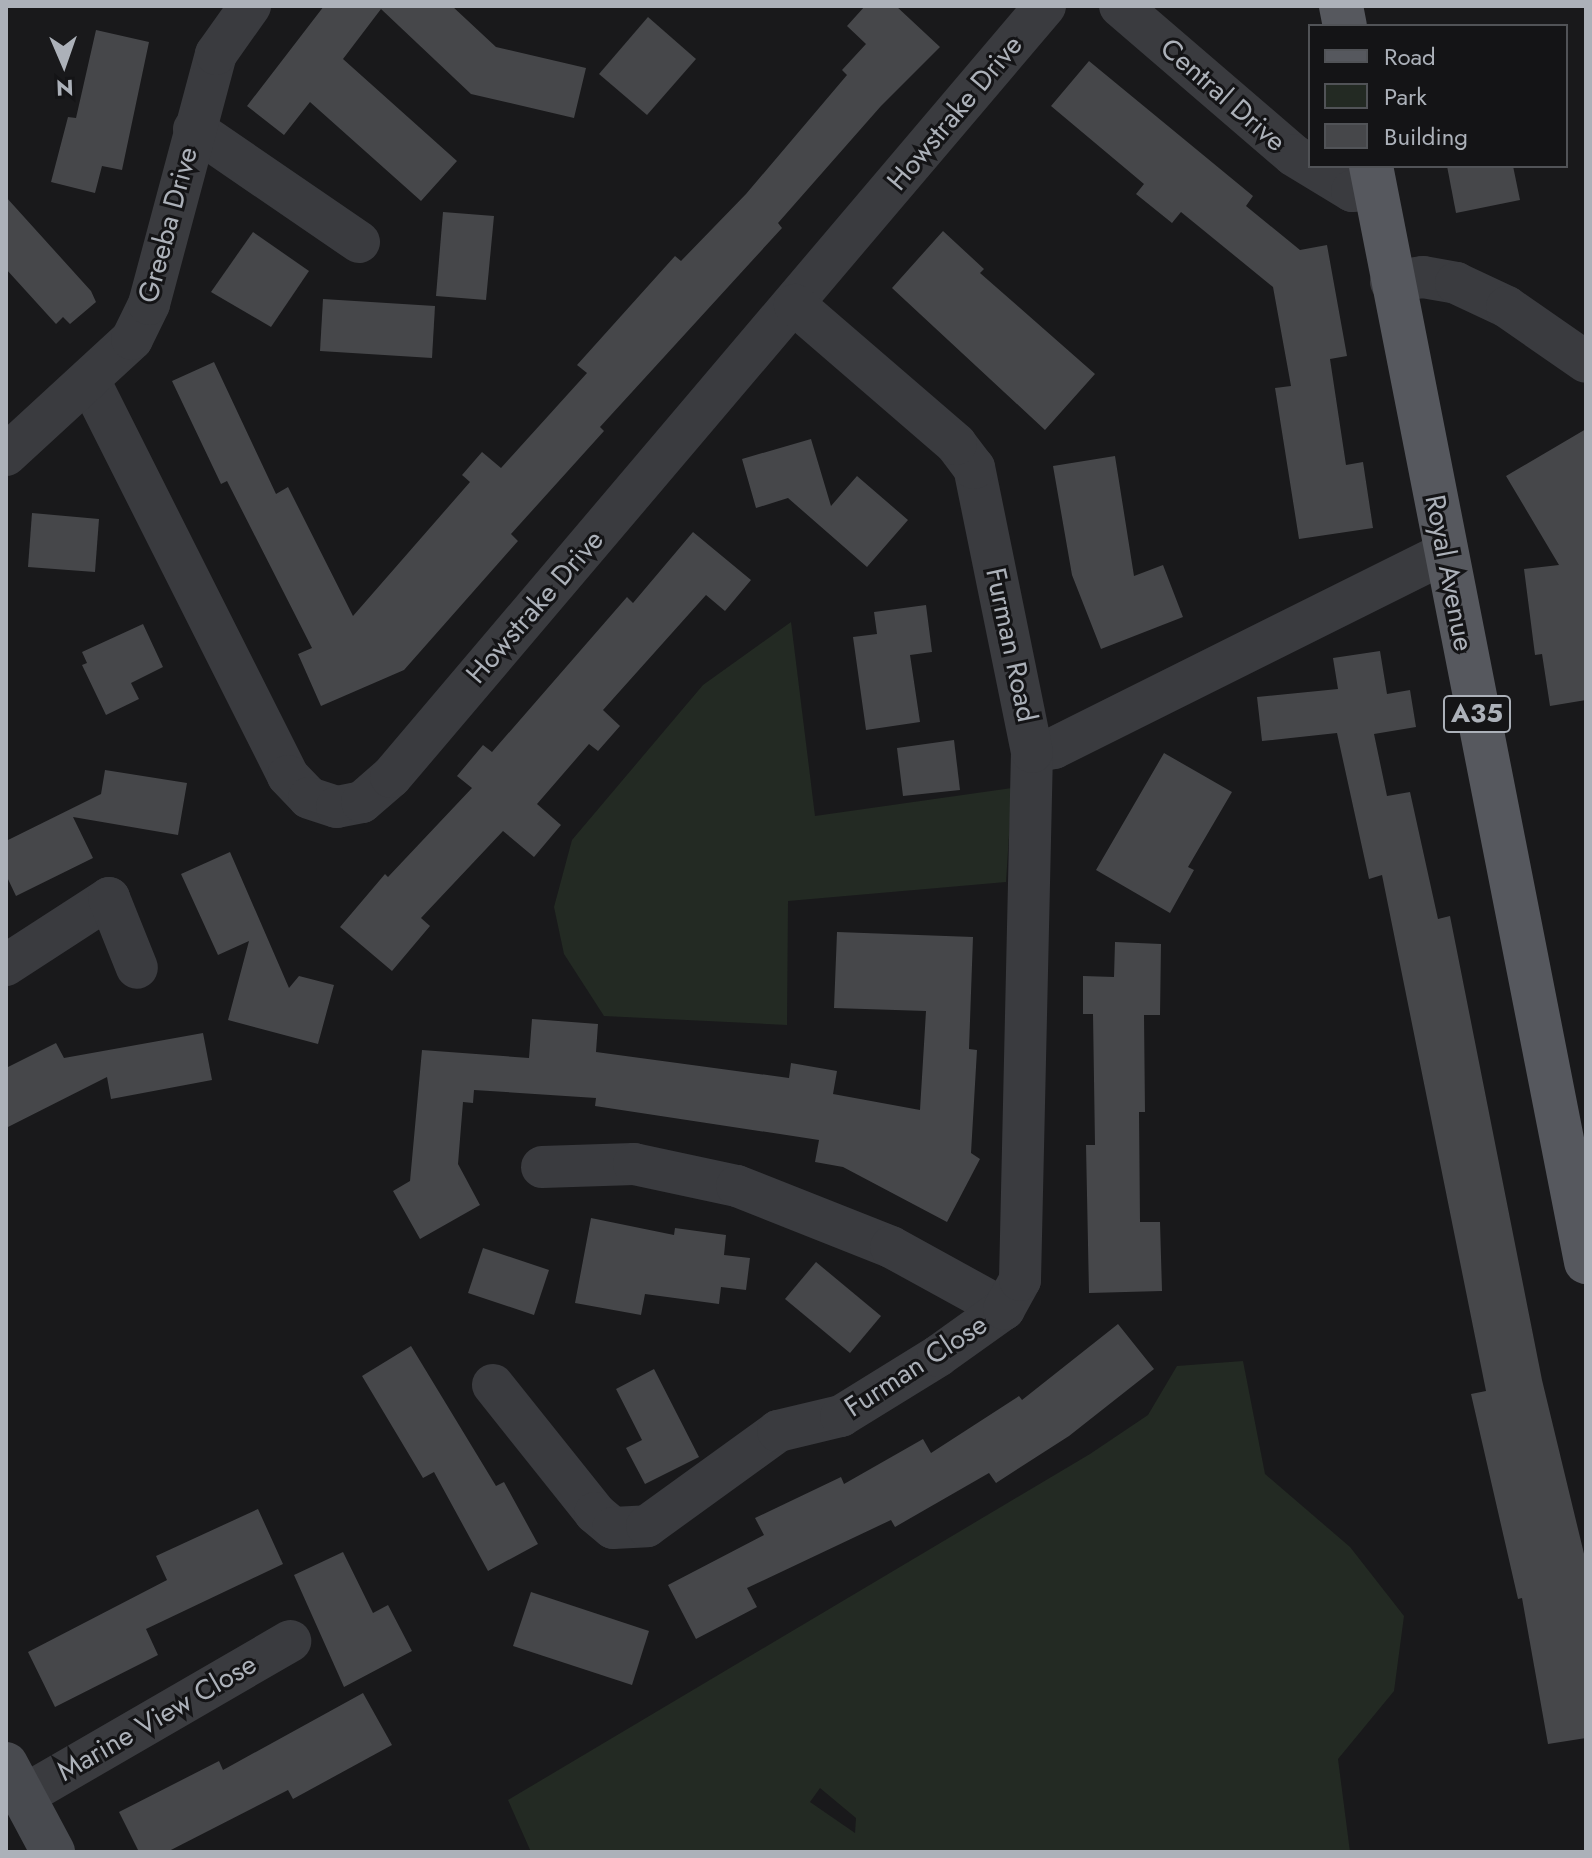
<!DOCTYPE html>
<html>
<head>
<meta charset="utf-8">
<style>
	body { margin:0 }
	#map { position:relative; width:1592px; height:1858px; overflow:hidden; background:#19191b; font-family:Jost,sans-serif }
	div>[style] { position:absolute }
	.green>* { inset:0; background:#232a23 }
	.building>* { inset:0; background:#46474a }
	.minor>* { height:42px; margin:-21px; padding:0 21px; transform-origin:21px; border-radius:21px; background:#3a3b3f }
	.secondary>* { height:44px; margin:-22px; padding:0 22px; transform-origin:22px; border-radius:22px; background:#484a4f }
	.primary>* { height:44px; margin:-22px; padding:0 22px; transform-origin:22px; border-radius:22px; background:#56585e }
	span { translate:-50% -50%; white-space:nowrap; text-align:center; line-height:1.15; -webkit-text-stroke:6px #141416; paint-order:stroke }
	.shield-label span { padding:2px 6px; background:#141416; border:2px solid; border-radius:6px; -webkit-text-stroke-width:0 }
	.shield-label { font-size:26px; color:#acb1b9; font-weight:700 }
	.street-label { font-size:28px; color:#acb1b9 }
	.frame { position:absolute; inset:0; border:8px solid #acb1b9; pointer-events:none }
	.legend { position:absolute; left:1308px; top:24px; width:260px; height:144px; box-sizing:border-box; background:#141416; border:2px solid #515357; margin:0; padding:10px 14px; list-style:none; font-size:24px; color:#acb1b9 }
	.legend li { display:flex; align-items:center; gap:16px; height:40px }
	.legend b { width:40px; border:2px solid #515357 }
	.north { position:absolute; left:24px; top:24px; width:80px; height:80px; -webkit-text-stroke:6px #141416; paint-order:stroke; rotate:178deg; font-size:22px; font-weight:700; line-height:32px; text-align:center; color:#acb1b9 }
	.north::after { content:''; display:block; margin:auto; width:28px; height:36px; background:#acb1b9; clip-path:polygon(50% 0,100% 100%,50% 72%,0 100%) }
</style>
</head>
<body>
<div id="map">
	<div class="green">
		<i style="clip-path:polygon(791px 622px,815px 816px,1012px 788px,1006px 882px,788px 901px,787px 1025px,604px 1016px,564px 954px,554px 907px,572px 840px,703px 685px)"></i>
		<i style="clip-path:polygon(evenodd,1243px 1361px,1265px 1474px,1350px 1547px,1404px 1616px,1394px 1691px,1338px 1759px,1350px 1852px,531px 1852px,508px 1800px,1090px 1454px,1148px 1415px,1177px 1366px,1243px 1361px,820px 1788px,856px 1818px,855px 1833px,810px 1802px,820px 1788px)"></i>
	</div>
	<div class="building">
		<i style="clip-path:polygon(324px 6px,452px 6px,496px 47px,586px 68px,574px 118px,471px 94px,381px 9px,343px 59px,457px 161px,421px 201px,310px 102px,284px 135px,247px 106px)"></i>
		<i style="clip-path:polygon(865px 6px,896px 6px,940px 47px,881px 106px,778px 223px,782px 228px,600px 427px,604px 431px,511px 534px,518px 541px,404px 670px,321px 706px,298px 654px,312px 648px,227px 481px,221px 484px,172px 381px,214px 362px,276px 494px,288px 487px,353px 616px,470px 482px,462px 475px,482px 452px,501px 468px,587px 373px,577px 365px,675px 256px,681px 261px,746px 194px,847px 75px,842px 70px,866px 44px,847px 26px)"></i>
		<i style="clip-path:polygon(648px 17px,696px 59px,647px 115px,599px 74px)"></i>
		<i style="clip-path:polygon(96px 30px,149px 42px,122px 170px,102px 166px,95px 193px,51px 182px,68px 117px,76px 118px)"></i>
		<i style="clip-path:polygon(1089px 61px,1253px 196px,1246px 206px,1300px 250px,1327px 245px,1347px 356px,1330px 359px,1346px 465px,1363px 462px,1373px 528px,1299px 539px,1275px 388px,1291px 386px,1273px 287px,1181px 212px,1172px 223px,1136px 194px,1144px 184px,1051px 106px)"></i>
		<i style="clip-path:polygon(1447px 166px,1513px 166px,1520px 200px,1456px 213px)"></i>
		<i style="clip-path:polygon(6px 197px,91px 291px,96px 302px,70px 324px,63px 317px,56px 324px,6px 269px)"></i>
		<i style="clip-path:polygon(443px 212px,494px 216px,486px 300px,436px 296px)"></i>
		<i style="clip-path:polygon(943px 231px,984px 269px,980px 273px,1095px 374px,1045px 430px,892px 288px)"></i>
		<i style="clip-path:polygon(253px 232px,309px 271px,271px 327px,211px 292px)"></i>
		<i style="clip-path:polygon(323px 299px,435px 306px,432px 358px,320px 351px)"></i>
		<i style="clip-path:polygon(1586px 429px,1586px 700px,1550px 706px,1542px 654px,1535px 655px,1524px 569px,1559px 565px,1506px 476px)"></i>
		<i style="clip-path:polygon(811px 439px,831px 506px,857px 476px,908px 520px,867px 567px,788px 498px,756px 508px,742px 459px)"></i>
		<i style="clip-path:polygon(1115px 456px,1134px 576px,1163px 565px,1183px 617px,1101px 649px,1072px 575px,1053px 466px)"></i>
		<i style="clip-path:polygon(32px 513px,99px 519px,95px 572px,28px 567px)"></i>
		<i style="clip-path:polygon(693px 532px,751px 580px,725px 611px,706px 595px,603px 710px,620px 726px,598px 751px,589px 744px,537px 804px,561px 825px,534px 857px,503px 831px,421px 918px,430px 926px,392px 971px,340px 927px,385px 874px,388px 877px,472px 788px,457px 776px,483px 745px,492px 752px,627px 597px,633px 603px)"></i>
		<i style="clip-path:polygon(926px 605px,932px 652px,910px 655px,920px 722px,866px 730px,853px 637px,877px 634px,874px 612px)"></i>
		<i style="clip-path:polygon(143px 624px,163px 667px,131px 683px,139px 699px,106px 715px,82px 665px,87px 663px,82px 652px)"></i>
		<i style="clip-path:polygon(1380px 651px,1387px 694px,1410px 690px,1416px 727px,1374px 734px,1387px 796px,1410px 792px,1438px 919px,1450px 916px,1542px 1380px,1586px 1562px,1586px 1738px,1548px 1744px,1522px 1598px,1518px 1599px,1471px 1394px,1486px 1391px,1382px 875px,1369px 879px,1337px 733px,1262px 741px,1257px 697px,1338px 689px,1333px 658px)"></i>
		<i style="clip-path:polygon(954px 740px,960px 790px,903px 796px,897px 748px)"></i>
		<i style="clip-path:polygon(1164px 753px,1232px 792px,1188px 867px,1194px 870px,1170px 913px,1096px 870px)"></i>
		<i style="clip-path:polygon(105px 770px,187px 783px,178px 835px,73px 817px,93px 858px,16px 896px,6px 875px,6px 841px,101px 794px)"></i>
		<i style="clip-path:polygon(230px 852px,289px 988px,299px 976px,334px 985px,318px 1044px,228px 1020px,249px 941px,218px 955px,181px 874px)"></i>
		<i style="clip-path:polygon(837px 932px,973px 937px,969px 1049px,977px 1050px,971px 1153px,980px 1159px,947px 1222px,843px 1167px,815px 1162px,819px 1140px,595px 1106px,596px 1098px,474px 1090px,473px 1103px,463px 1102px,458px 1164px,480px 1205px,420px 1239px,393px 1191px,410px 1181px,422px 1050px,529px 1058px,532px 1019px,598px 1024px,596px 1052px,789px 1078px,791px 1063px,837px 1071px,833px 1094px,920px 1110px,926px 1011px,834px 1008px)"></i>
		<i style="clip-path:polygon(1115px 942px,1161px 944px,1160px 1015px,1144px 1015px,1145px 1112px,1139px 1112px,1140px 1222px,1160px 1222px,1162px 1291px,1089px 1293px,1086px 1145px,1095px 1145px,1093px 1014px,1083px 1014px,1083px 976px,1114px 977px)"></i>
		<i style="clip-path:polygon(203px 1033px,212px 1080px,111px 1099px,107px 1077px,6px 1128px,6px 1068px,56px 1043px,64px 1058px)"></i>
		<i style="clip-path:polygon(591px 1218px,674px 1235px,675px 1228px,726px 1235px,724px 1255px,750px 1258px,746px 1290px,721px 1287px,719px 1304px,645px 1294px,641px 1315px,575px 1303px)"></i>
		<i style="clip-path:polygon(483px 1248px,549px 1270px,534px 1315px,468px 1293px)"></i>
		<i style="clip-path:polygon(816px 1262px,881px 1316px,850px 1353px,785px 1299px)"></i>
		<i style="clip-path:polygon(1118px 1324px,1154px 1369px,1069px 1436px,996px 1483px,989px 1473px,895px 1527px,891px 1520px,747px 1588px,757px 1607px,696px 1639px,668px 1585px,764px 1535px,755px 1518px,841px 1477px,844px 1484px,923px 1439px,931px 1453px,1019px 1396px,1022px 1400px)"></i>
		<i style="clip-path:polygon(411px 1346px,496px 1486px,504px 1482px,538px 1544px,488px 1571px,434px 1472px,423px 1478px,362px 1376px)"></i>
		<i style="clip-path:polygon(654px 1369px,699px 1457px,645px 1484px,626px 1448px,642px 1440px,616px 1389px)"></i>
		<i style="clip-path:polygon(258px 1509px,283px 1564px,146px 1629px,158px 1655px,55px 1707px,28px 1652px,167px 1580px,156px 1556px)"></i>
		<i style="clip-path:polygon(343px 1552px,373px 1613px,388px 1605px,412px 1651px,344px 1687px,294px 1575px)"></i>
		<i style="clip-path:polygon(531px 1592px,649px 1631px,632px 1685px,513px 1646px)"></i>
		<i style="clip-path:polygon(363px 1693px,392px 1745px,293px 1799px,288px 1790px,167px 1852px,139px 1852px,119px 1812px,219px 1761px,223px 1770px)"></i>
	</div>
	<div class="minor">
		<i style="left:1120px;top:6px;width:228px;rotate:40.7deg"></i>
		<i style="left:1293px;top:155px;width:69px;rotate:31.4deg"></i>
		<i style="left:1352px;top:191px;width:23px;rotate:-5deg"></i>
		<i style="left:194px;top:129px;width:200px;rotate:34.4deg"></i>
		<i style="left:1391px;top:282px;width:32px;rotate:-9deg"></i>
		<i style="left:1423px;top:277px;width:34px;rotate:10deg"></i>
		<i style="left:1456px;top:283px;width:56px;rotate:25.2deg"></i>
		<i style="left:1507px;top:307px;width:96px;rotate:34.8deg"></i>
		<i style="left:90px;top:382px;width:441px;rotate:63.3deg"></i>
		<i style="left:288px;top:776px;width:30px;rotate:46deg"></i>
		<i style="left:309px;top:798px;width:29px;rotate:18deg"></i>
		<i style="left:337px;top:807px;width:25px;rotate:-11deg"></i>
		<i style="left:362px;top:802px;width:38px;rotate:-41deg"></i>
		<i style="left:391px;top:777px;width:1011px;rotate:-49.69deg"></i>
		<i style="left:6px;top:455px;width:171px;rotate:-42.6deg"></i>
		<i style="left:132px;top:339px;width:39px;rotate:-64deg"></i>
		<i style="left:149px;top:304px;width:259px;rotate:-75deg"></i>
		<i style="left:216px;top:54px;width:59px;rotate:-54.7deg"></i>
		<i style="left:1032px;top:752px;width:22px;rotate:-10deg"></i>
		<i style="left:1054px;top:748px;width:437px;rotate:-26.5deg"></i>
		<i style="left:6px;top:965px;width:123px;rotate:-33deg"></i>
		<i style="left:109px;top:898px;width:75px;rotate:68.2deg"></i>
		<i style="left:542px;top:1167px;width:92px;rotate:-1.9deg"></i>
		<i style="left:634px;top:1164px;width:105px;rotate:12.1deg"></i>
		<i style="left:737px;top:1186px;width:166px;rotate:21.6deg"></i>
		<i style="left:891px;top:1247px;width:129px;rotate:28.8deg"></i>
		<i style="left:493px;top:1385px;width:164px;rotate:51.4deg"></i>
		<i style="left:595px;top:1513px;width:23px;rotate:40deg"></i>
		<i style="left:613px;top:1528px;width:34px;rotate:-3deg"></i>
		<i style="left:647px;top:1526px;width:162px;rotate:-35.9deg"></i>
		<i style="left:778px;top:1431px;width:65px;rotate:-13.4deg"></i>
		<i style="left:841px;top:1416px;width:114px;rotate:-31.7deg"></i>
		<i style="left:938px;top:1356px;width:81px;rotate:-35.5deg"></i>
		<i style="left:1004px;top:1309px;width:33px;rotate:-61deg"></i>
		<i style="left:1020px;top:1280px;width:528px;rotate:-88.7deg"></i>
		<i style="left:1032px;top:752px;width:290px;rotate:-101.5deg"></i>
		<i style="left:974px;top:468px;width:30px;rotate:-127deg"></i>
		<i style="left:956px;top:444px;width:213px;rotate:-139.2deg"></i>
		<i style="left:23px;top:1796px;width:309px;rotate:-30.1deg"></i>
	</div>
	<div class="secondary">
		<i style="left:6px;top:1764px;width:100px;rotate:61.9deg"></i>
	</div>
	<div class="primary">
		<i style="left:1341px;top:6px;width:20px;rotate:79deg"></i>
		<i style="left:1371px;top:166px;width:1117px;rotate:78.9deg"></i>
	</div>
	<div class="shield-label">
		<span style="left:1477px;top:714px">A35</span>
	</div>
	<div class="street-label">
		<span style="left:1223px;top:95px;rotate:41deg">Central Drive</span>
		<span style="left:955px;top:113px;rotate:-50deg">Howstrake Drive</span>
		<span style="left:168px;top:225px;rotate:-75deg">Greeba Drive</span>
		<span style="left:1449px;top:573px;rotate:79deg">Royal Avenue</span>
		<span style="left:535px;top:607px;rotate:-49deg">Howstrake Drive</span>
		<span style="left:1011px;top:645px;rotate:78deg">Furman Road</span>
		<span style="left:916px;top:1366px;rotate:-33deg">Furman Close</span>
		<span style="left:157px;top:1718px;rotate:-30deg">Marine View Close</span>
	</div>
	<div class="frame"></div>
	<ul class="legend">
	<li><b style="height:10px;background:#56585e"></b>Road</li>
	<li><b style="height:22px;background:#232a23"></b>Park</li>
	<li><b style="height:22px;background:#46474a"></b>Building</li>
	</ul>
	<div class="north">N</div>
</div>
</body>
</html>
